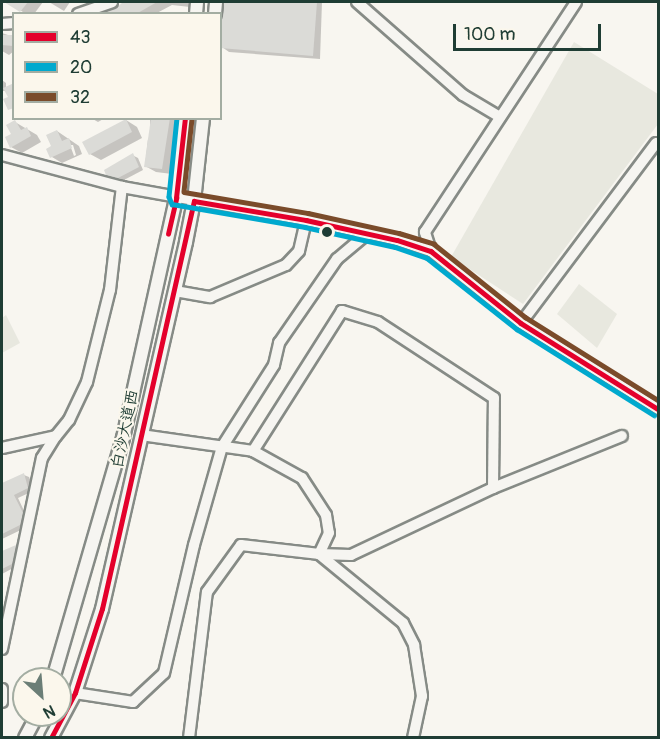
<!DOCTYPE html>
<html>
<head>
<meta charset="utf-8">
<style>
	body { margin:0 }
	#map { position:relative; width:660px; height:739px; overflow:hidden; background:#f8f6f0; font-family:Pangolin,"LXGW WenKai TC",sans-serif }
	div>[style] { position:absolute }
	.built>* { inset:0; background:#e8e8df }
	.shadow>* { inset:0; background:#0003 }
	.building>* { inset:0; background:#dbdbd7 }
	.roads { filter:drop-shadow(2px 0 #868b86) drop-shadow(-2px 0 #868b86) drop-shadow(0 2px #868b86) drop-shadow(0 -2px #868b86) }
	.minor>* { height:10px; margin:-5px; padding:0 5px; transform-origin:5px; border-radius:5px; background:#f6f5f1 }
	.major>* { height:12px; margin:-6px; padding:0 6px; transform-origin:6px; border-radius:6px; background:#f6f5f1 }
	.bus-1>* { height:4.5px; margin:-2.25px; padding:0 2.25px; transform-origin:2.25px; border-radius:2.25px; background:#e4002b }
	.bus-2>* { height:4.5px; margin:-2.25px; padding:0 2.25px; transform-origin:2.25px; border-radius:2.25px; background:#00a9ce }
	.bus-3>* { height:4.5px; margin:-2.25px; padding:0 2.25px; transform-origin:2.25px; border-radius:2.25px; background:#7a4b2a }
	.dots>* { width:16px; height:16px; translate:-50% -50%; box-sizing:border-box; border:3px solid #fbf7ec; border-radius:50% }
	span { translate:-50% -50%; white-space:nowrap; text-align:center; line-height:1.15; -webkit-text-stroke:4.5px #fbf7ec; paint-order:stroke }
	.street-label { font-size:16px; color:#1f3d34 }
	.frame { position:absolute; inset:0; border:3px solid #1f3d34; pointer-events:none }
	.legend { position:absolute; left:12px; top:12px; width:210px; height:108px; box-sizing:border-box; background:#fbf7ec; border:2px solid #a3ada2; margin:0; padding:8px 10px; list-style:none; font-size:18px; color:#1f3d34 }
	.legend li { display:flex; align-items:center; gap:12px; height:30px }
	.legend b { width:30px; border:2px solid #a3ada2 }
	.north { position:absolute; left:12px; top:667px; width:60px; height:60px; box-sizing:border-box; background:#fbf7ec; border:2px solid #a3ada2; border-radius:50%; rotate:154deg; font-size:16px; font-weight:700; line-height:24px; text-align:center; color:#1f3d34 }
	.north::after { content:''; display:block; margin:auto; width:21px; height:27px; background:#6b7e76; clip-path:polygon(50% 0,100% 100%,50% 72%,0 100%) }
	.scale { position:absolute; left:453px; top:24px; width:148px; height:27px; box-sizing:border-box; border:3px solid #1f3d34; border-top:0; padding-left:8px; font-size:18px; line-height:21px; white-space:nowrap; color:#1f3d34; -webkit-text-stroke:4px #fbf7ec; paint-order:stroke }
</style>
</head>
<body>
<div id="map">
	<div class="built">
		<i style="clip-path:polygon(574px 42px,658px 94px,658px 124px,523px 304px,451px 257px)"></i>
		<i style="clip-path:polygon(579px 284px,617px 314px,597px 348px,557px 314px)"></i>
		<i style="clip-path:polygon(6px 315px,20px 343px,2px 353px,2px 318px)"></i>
	</div>
	<div class="shadow">
		<i style="clip-path:polygon(43px 2px,34px 14px,26px 14px,9px 3px)"></i>
		<i style="clip-path:polygon(49px 2px,70px 2px,64px 11px)"></i>
		<i style="clip-path:polygon(126px 2px,191px 2px,190px 7px,172px 5px,155px 14px,106px 14px)"></i>
		<i style="clip-path:polygon(225px 2px,322px 2px,320px 59px,229px 52px,222px 47px)"></i>
		<i style="clip-path:polygon(2px 33px,14px 37px,14px 51px,9px 55px,2px 51px)"></i>
		<i style="clip-path:polygon(2px 80px,6px 83px,6px 91px,2px 91px)"></i>
		<i style="clip-path:polygon(91px 118px,105px 118px,98px 122px)"></i>
		<i style="clip-path:polygon(150px 118px,182px 118px,172px 174px,156px 172px,145px 166px,148px 139px,150px 138px)"></i>
		<i style="clip-path:polygon(126px 120px,137px 127px,142px 138px,101px 160px,90px 154px)"></i>
		<i style="clip-path:polygon(15px 122px,37px 135px,41px 142px,22px 153px,11px 147px)"></i>
		<i style="clip-path:polygon(evenodd,57px 131px,79px 146px,82px 154px,62px 163px,52px 157px,57px 131px,70px 145px,73px 145px,76px 155px,74px 156px,70px 145px)"></i>
		<i style="clip-path:polygon(132px 155px,138px 158px,143px 170px,124px 180px,107px 174px)"></i>
		<i style="clip-path:polygon(24px 475px,29px 477px,34px 488px,33px 491px,18px 498px,27px 517px,25px 528px,2px 539px,2px 518px,6px 516px,2px 508px,2px 485px)"></i>
		<i style="clip-path:polygon(16px 546px,20px 549px,17px 566px,2px 574px,2px 553px)"></i>
	</div>
	<div class="building">
		<i style="clip-path:polygon(4px 2px,28px 2px,20px 12px)"></i>
		<i style="clip-path:polygon(123px 2px,157px 2px,136px 14px,102px 14px,115px 9px)"></i>
		<i style="clip-path:polygon(224px 2px,317px 2px,313px 56px,220px 48px,220px 20px)"></i>
		<i style="clip-path:polygon(2px 35px,13px 35px,13px 46px,2px 45px)"></i>
		<i style="clip-path:polygon(14px 83px,14px 108px,8px 110px,3px 99px,8px 97px,3px 88px)"></i>
		<i style="clip-path:polygon(151px 118px,170px 118px,162px 169px,144px 167px)"></i>
		<i style="clip-path:polygon(126px 119px,132px 132px,89px 155px,82px 142px)"></i>
		<i style="clip-path:polygon(15px 120px,21px 130px,27px 127px,31px 136px,10px 148px,5px 137px,11px 134px,6px 125px)"></i>
		<i style="clip-path:polygon(57px 130px,62px 141px,69px 138px,72px 148px,50px 158px,46px 149px,51px 146px,46px 135px)"></i>
		<i style="clip-path:polygon(133px 153px,139px 167px,118px 178px,106px 175px,104px 170px)"></i>
		<i style="clip-path:polygon(24px 473px,28px 488px,14px 495px,23px 513px,20px 525px,2px 534px,2px 483px)"></i>
		<i style="clip-path:polygon(16px 545px,12px 564px,2px 569px,2px 551px)"></i>
	</div>
	<div class="roads">
		<div class="minor">
			<i style="left:357px;top:2px;width:141px;rotate:41.3deg"></i>
			<i style="left:463px;top:95px;width:43px;rotate:30.7deg"></i>
			<i style="left:78px;top:14px;width:36px;rotate:-19deg"></i>
			<i style="left:2px;top:24px;width:12px;rotate:-5deg"></i>
			<i style="left:2px;top:155px;width:124px;rotate:14.9deg"></i>
			<i style="left:122px;top:187px;width:187px;rotate:10.2deg"></i>
			<i style="left:306px;top:220px;width:93px;rotate:12.4deg"></i>
			<i style="left:397px;top:240px;width:36px;rotate:18deg"></i>
			<i style="left:431px;top:251px;width:115px;rotate:38.7deg"></i>
			<i style="left:521px;top:323px;width:162px;rotate:32.1deg"></i>
			<i style="left:431px;top:251px;width:20px;rotate:-108deg"></i>
			<i style="left:425px;top:232px;width:275px;rotate:-56.7deg"></i>
			<i style="left:175px;top:291px;width:36px;rotate:10deg"></i>
			<i style="left:210px;top:297px;width:82px;rotate:-22.8deg"></i>
			<i style="left:286px;top:265px;width:19px;rotate:-47deg"></i>
			<i style="left:299px;top:251px;width:32px;rotate:-77deg"></i>
			<i style="left:521px;top:323px;width:225px;rotate:-53.1deg"></i>
			<i style="left:141px;top:435px;width:113px;rotate:8.1deg"></i>
			<i style="left:2px;top:448px;width:55px;rotate:-12.5deg"></i>
			<i style="left:493px;top:488px;width:139px;rotate:-22deg"></i>
			<i style="left:319px;top:554px;width:109px;rotate:39.4deg"></i>
			<i style="left:403px;top:623px;width:25px;rotate:63deg"></i>
			<i style="left:414px;top:645px;width:52px;rotate:81.1deg"></i>
			<i style="left:422px;top:696px;width:43px;rotate:102.1deg"></i>
			<i style="left:2px;top:649px;width:195px;rotate:-78.2deg"></i>
			<i style="left:42px;top:458px;width:26px;rotate:-58deg"></i>
			<i style="left:56px;top:436px;width:21px;rotate:-51deg"></i>
			<i style="left:69px;top:420px;width:42px;rotate:-64.7deg"></i>
			<i style="left:87px;top:382px;width:95px;rotate:-76deg"></i>
			<i style="left:110px;top:290px;width:104px;rotate:-83.4deg"></i>
			<i style="left:2px;top:689px;width:13px;rotate:90deg"></i>
			<i style="left:75px;top:693px;width:59px;rotate:8.8deg"></i>
			<i style="left:133px;top:702px;width:42px;rotate:-43.1deg"></i>
			<i style="left:164px;top:673px;width:131px;rotate:-76.8deg"></i>
			<i style="left:194px;top:545px;width:102px;rotate:-74.1deg"></i>
			<i style="left:222px;top:447px;width:97px;rotate:-57.6deg"></i>
			<i style="left:274px;top:365px;width:23px;rotate:-77deg"></i>
			<i style="left:279px;top:343px;width:102px;rotate:-55.4deg"></i>
			<i style="left:337px;top:259px;width:39px;rotate:-40deg"></i>
			<i style="left:189px;top:738px;width:147px;rotate:-83deg"></i>
			<i style="left:207px;top:592px;width:58px;rotate:-54.1deg"></i>
			<i style="left:241px;top:545px;width:79px;rotate:6.6deg"></i>
			<i style="left:319px;top:554px;width:32px;rotate:2deg"></i>
			<i style="left:351px;top:555px;width:157px;rotate:-25.3deg"></i>
			<i style="left:493px;top:488px;width:90px;rotate:-89.4deg"></i>
			<i style="left:494px;top:398px;width:139px;rotate:-146.8deg"></i>
			<i style="left:378px;top:322px;width:38px;rotate:-163deg"></i>
			<i style="left:342px;top:311px;width:166px;rotate:122.4deg"></i>
			<i style="left:253px;top:451px;width:56px;rotate:28.9deg"></i>
			<i style="left:302px;top:478px;width:44px;rotate:57deg"></i>
			<i style="left:326px;top:515px;width:18px;rotate:81deg"></i>
			<i style="left:329px;top:533px;width:23px;rotate:115deg"></i>
		</div>
		<div class="major">
			<i style="left:196px;top:14px;width:12px;rotate:-85deg"></i>
			<i style="left:215px;top:14px;width:12px;rotate:-85deg"></i>
			<i style="left:53px;top:679px;width:251px;rotate:-73.8deg"></i>
			<i style="left:123px;top:438px;width:246px;rotate:-77.5deg"></i>
			<i style="left:176px;top:198px;width:81px;rotate:-83.6deg"></i>
			<i style="left:25px;top:738px;width:26px;rotate:-62deg"></i>
			<i style="left:51px;top:738px;width:51px;rotate:-61.9deg"></i>
			<i style="left:75px;top:693px;width:88px;rotate:-72.2deg"></i>
			<i style="left:102px;top:609px;width:376px;rotate:-77.1deg"></i>
			<i style="left:186px;top:242px;width:42px;rotate:-79deg"></i>
			<i style="left:194px;top:201px;width:83px;rotate:-83.8deg"></i>
		</div>
	</div>
	<div class="bus-1">
		<i style="left:168px;top:234px;width:37px;rotate:-77deg"></i>
		<i style="left:176px;top:198px;width:81px;rotate:-83.6deg"></i>
		<i style="left:51px;top:738px;width:51px;rotate:-61.9deg"></i>
		<i style="left:75px;top:693px;width:88px;rotate:-72.2deg"></i>
		<i style="left:102px;top:609px;width:418px;rotate:-77.3deg"></i>
		<i style="left:194px;top:201px;width:114px;rotate:9.6deg"></i>
		<i style="left:306px;top:220px;width:93px;rotate:12.4deg"></i>
		<i style="left:397px;top:240px;width:36px;rotate:18deg"></i>
		<i style="left:431px;top:251px;width:115px;rotate:38.7deg"></i>
		<i style="left:521px;top:323px;width:162px;rotate:32.1deg"></i>
	</div>
	<div class="bus-2">
		<i style="left:177px;top:118px;width:79px;rotate:95.8deg"></i>
		<i style="left:169px;top:197px;width:8px;rotate:67deg"></i>
		<i style="left:172px;top:204px;width:135px;rotate:9.8deg"></i>
		<i style="left:305px;top:227px;width:92px;rotate:12.5deg"></i>
		<i style="left:395px;top:247px;width:34px;rotate:19deg"></i>
		<i style="left:427px;top:258px;width:115px;rotate:38.3deg"></i>
		<i style="left:517px;top:329px;width:162px;rotate:32.1deg"></i>
	</div>
	<div class="bus-3">
		<i style="left:192px;top:119px;width:73px;rotate:96.3deg"></i>
		<i style="left:184px;top:192px;width:126px;rotate:9.6deg"></i>
		<i style="left:308px;top:213px;width:93px;rotate:12.4deg"></i>
		<i style="left:399px;top:233px;width:37px;rotate:17deg"></i>
		<i style="left:434px;top:244px;width:117px;rotate:38.7deg"></i>
		<i style="left:525px;top:317px;width:157px;rotate:32deg"></i>
	</div>
	<div class="dots">
		<i style="left:327px;top:232px;background:#1f3d34"></i>
	</div>
	<div class="street-label">
		<span style="left:125px;top:429px;rotate:-78deg">白沙大道西</span>
	</div>
	<div class="frame"></div>
	<ul class="legend">
	<li><b style="height:8px;background:#e4002b"></b>43</li>
	<li><b style="height:8px;background:#00a9ce"></b>20</li>
	<li><b style="height:8px;background:#7a4b2a"></b>32</li>
	</ul>
	<div class="north">N</div>
	<div class="scale">100 m</div>
</div>
</body>
</html>
